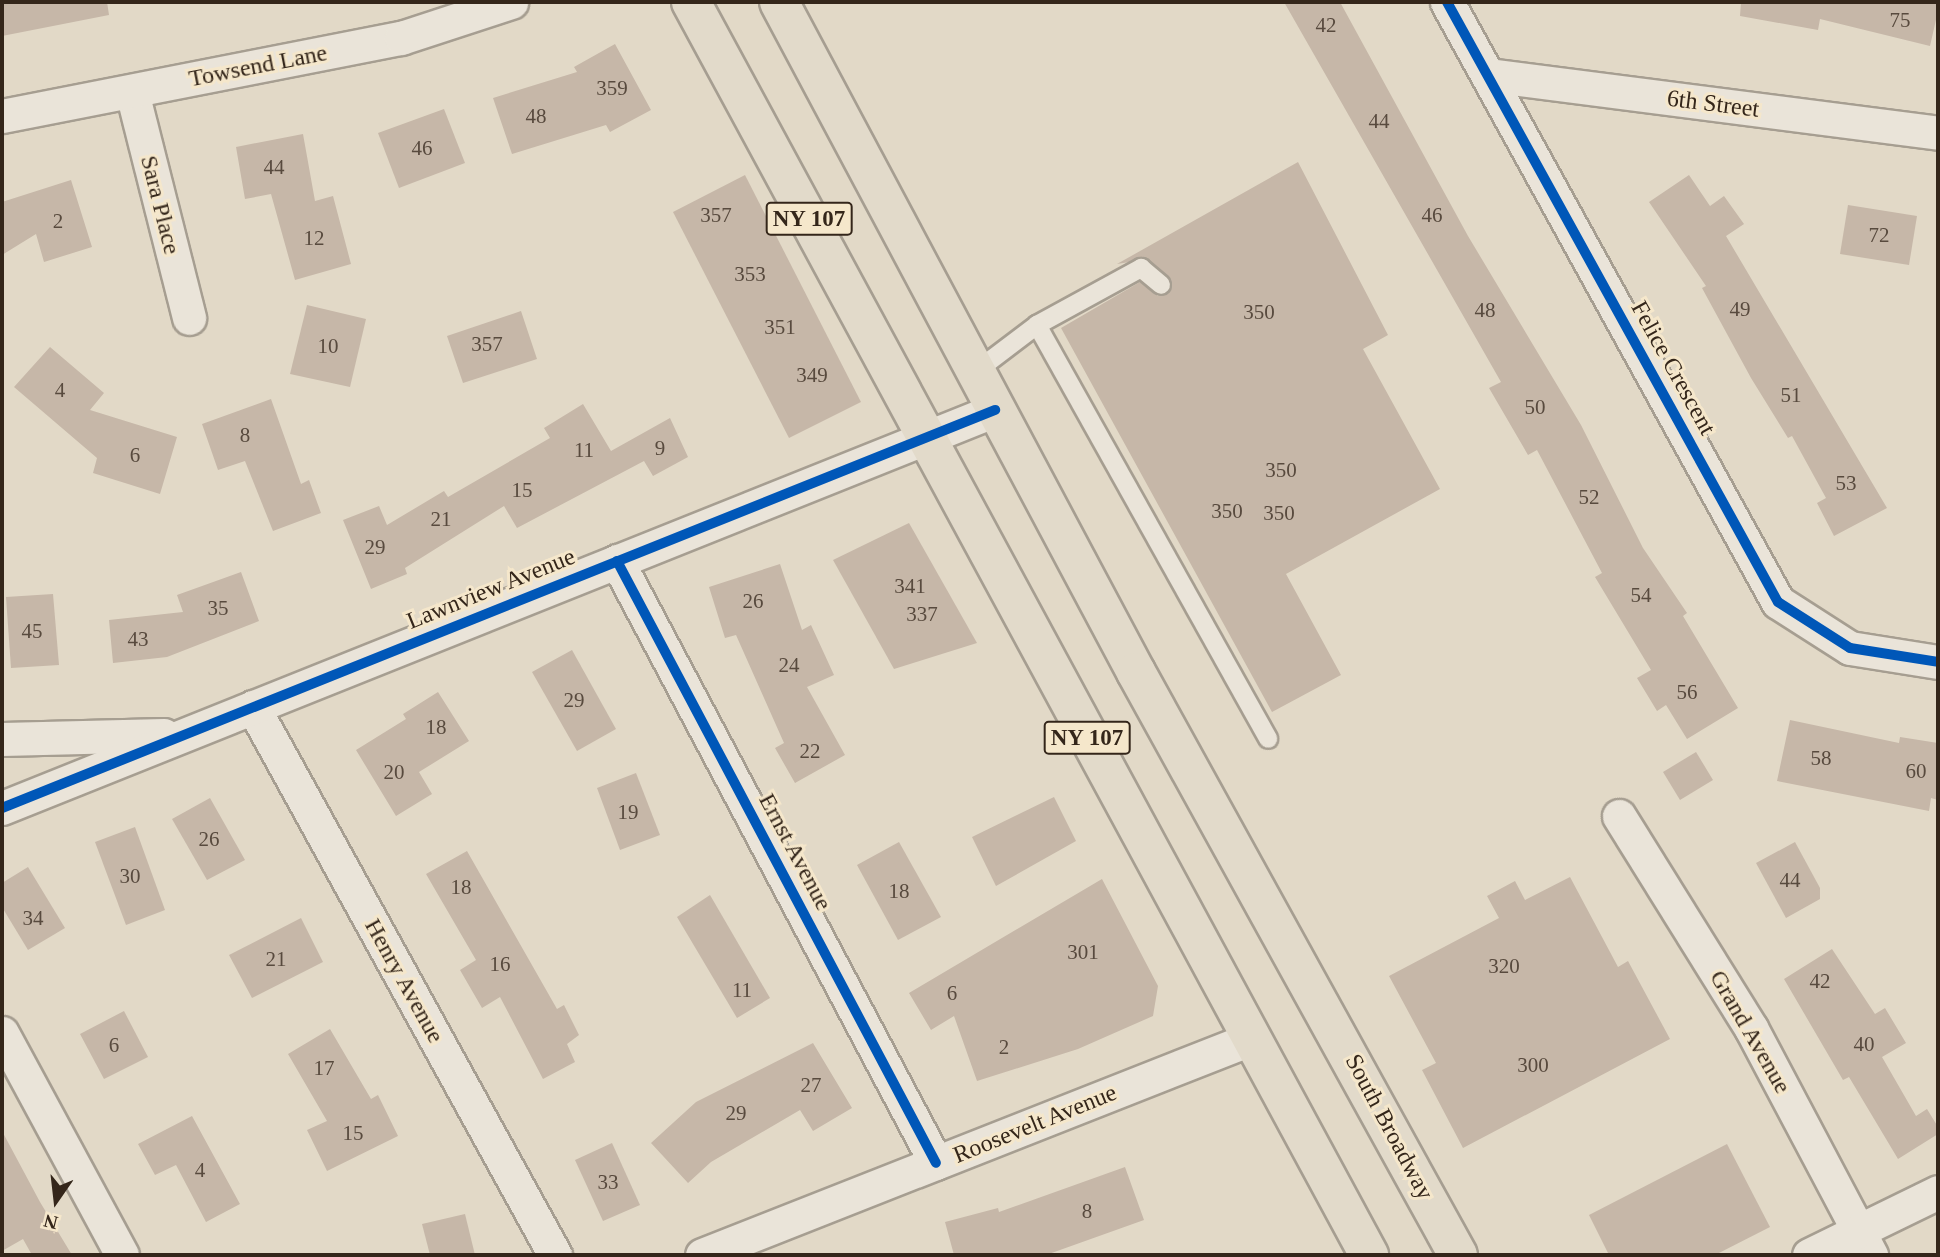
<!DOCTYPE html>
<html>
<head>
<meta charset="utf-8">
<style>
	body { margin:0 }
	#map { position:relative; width:1940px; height:1257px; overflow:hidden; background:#e2d9c7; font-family:Georgia,serif }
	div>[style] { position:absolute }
	.building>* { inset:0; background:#c6b7a8 }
	.roads { filter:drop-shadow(2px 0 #a69e91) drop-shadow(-2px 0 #a69e91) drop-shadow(0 2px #a69e91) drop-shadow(0 -2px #a69e91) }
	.lane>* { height:18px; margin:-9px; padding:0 9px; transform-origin:9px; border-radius:9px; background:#eae4d9 }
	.street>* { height:33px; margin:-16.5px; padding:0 16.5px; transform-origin:16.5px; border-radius:16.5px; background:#eae4d9 }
	.primary>* { height:38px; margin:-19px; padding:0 19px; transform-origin:19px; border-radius:19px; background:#e2daca }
	.cycleway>* { height:10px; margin:-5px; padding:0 5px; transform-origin:5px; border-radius:5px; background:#0057b8 }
	span { translate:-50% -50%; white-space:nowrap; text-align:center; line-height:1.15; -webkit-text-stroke:6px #f5e7cb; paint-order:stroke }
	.number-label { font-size:21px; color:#584a3e }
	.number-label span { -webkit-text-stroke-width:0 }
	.shield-label span { padding:2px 5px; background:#f5e7cb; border:2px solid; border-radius:5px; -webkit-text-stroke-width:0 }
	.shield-label { font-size:23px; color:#34261a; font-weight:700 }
	.street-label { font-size:24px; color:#34261a }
	.frame { position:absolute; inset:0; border:4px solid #34261a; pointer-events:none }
	.north { position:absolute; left:21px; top:1166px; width:70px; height:70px; -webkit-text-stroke:5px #f5e7cb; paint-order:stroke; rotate:194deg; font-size:19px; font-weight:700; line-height:28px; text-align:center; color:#34261a }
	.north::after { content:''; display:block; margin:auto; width:24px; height:32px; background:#34261a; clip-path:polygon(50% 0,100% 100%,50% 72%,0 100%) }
</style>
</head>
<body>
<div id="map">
	<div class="building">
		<i style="clip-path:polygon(2px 2px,107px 2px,109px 15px,2px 36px)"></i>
		<i style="clip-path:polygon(1284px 2px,1340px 2px,1468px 236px,1581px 425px,1643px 548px,1687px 613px,1683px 616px,1738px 708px,1687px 739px,1666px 705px,1657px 711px,1637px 678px,1651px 670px,1595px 577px,1602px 573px,1537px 450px,1528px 455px,1489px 388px,1501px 382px)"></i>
		<i style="clip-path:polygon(1741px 2px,1938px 2px,1938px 11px,1930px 46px,1820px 19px,1818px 30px,1740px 16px)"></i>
		<i style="clip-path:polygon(615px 44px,651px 110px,610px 132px,606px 125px,512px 154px,493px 98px,577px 72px,574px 67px)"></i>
		<i style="clip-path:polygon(444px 109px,465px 163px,399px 188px,378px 133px)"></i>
		<i style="clip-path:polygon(303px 134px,315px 201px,333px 196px,351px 264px,295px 280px,271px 194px,245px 199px,236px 147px)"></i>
		<i style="clip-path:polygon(1298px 162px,1388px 335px,1363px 349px,1440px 489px,1286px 574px,1341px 675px,1272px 712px,1061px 328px,1140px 282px,1158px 296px,1169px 293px,1171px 281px,1148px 259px,1117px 264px)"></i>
		<i style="clip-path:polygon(745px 175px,861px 402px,789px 438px,673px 212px)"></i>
		<i style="clip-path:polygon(1689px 175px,1710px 206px,1724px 196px,1744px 224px,1726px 236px,1887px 508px,1834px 536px,1817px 503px,1826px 498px,1792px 436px,1788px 438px,1751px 378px,1702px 288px,1706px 286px,1649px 202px)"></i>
		<i style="clip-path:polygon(71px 180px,92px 247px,44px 262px,36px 234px,2px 255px,2px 202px)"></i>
		<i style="clip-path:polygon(1848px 205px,1917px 216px,1909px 265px,1840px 254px)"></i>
		<i style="clip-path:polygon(307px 305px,366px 319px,350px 387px,290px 374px)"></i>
		<i style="clip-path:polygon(521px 311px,537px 359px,463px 383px,447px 336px)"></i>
		<i style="clip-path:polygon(50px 347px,104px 393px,90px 410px,177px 437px,160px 494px,93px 473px,97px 458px,14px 387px)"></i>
		<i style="clip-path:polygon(271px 399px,301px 484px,309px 480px,321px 513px,273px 531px,245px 461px,218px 470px,202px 424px)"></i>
		<i style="clip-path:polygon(583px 404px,611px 451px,670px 418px,688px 457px,653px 476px,644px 461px,517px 528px,504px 506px,405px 568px,407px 574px,371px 589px,343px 520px,379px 506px,387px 525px,444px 491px,448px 497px,550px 438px,544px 428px)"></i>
		<i style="clip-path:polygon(909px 523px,977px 643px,894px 669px,833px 560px)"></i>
		<i style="clip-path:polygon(780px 564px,802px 630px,811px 625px,834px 675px,807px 687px,845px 755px,795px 783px,775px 748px,784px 743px,736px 635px,725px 638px,709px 587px)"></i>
		<i style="clip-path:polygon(241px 572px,259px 621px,167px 657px,113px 663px,109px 620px,183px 612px,177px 595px)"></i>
		<i style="clip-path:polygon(53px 594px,59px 665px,11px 668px,6px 597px)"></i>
		<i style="clip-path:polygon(572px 650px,616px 729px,577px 751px,532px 672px)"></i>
		<i style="clip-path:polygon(438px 692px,469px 741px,419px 772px,432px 794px,396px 816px,356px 750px,406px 719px,403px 714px)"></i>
		<i style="clip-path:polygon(1790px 720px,1899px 743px,1900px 737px,1938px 743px,1938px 800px,1931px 798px,1929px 811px,1777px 781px)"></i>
		<i style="clip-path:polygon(1696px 752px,1713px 780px,1680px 800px,1663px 772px)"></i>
		<i style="clip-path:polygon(636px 773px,660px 835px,620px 850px,597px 788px)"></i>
		<i style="clip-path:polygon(1054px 797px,1076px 841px,996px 886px,972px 837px)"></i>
		<i style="clip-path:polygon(210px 798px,245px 860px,207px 880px,172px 819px)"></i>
		<i style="clip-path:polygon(135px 827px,165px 910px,126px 925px,95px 842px)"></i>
		<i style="clip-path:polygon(899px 842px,941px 917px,898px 940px,857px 865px)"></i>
		<i style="clip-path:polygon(1795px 842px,1820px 888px,1820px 899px,1786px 918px,1756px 863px)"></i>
		<i style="clip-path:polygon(467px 851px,557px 1009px,564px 1005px,579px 1035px,567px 1044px,575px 1062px,543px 1079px,500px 997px,482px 1008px,460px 970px,476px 960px,426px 874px)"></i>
		<i style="clip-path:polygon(28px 867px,65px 928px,28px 950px,2px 907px,2px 883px)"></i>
		<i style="clip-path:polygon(1570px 877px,1618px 967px,1628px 961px,1670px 1039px,1463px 1148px,1422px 1070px,1436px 1063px,1389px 976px,1499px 918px,1487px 896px,1515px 881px,1525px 900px)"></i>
		<i style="clip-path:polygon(1102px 879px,1158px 986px,1153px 1016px,1078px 1049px,977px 1081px,954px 1016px,931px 1030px,909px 993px)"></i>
		<i style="clip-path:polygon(710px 895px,770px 998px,737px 1018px,677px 917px)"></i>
		<i style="clip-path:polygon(301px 918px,323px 962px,252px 998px,229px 955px)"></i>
		<i style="clip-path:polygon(1832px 949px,1875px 1014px,1885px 1008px,1906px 1043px,1882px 1057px,1916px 1116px,1927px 1109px,1938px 1127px,1938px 1134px,1898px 1159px,1849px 1077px,1843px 1080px,1784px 979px)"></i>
		<i style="clip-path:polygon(124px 1011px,148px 1057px,104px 1079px,80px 1034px)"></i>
		<i style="clip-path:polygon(330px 1029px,371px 1099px,378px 1095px,398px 1136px,327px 1171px,307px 1130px,327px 1121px,288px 1054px)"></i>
		<i style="clip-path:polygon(813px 1043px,852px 1108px,813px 1131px,800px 1110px,711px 1162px,688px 1183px,651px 1143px,696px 1102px)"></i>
		<i style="clip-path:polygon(192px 1116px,240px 1204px,206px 1222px,176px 1165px,155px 1175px,138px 1144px)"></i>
		<i style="clip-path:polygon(2px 1131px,40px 1202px,72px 1255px,32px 1255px,23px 1239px,2px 1251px)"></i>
		<i style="clip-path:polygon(612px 1143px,640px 1205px,603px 1221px,575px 1160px)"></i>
		<i style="clip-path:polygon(1727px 1144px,1770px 1227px,1715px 1255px,1609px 1255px,1589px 1215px)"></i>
		<i style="clip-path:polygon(1125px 1167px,1144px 1220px,1046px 1255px,954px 1255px,945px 1222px,998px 1208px,999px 1212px)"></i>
		<i style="clip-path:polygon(465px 1214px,475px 1255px,430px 1255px,422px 1224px)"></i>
	</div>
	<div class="roads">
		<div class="lane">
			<i style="left:1037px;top:325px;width:119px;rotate:-28.7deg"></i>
			<i style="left:1141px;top:268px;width:26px;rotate:40deg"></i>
			<i style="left:975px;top:372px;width:78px;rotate:-37.2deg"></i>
			<i style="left:1037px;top:325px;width:474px;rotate:60.8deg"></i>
		</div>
		<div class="street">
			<i style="left:1447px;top:2px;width:685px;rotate:61.12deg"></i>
			<i style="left:1778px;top:602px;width:85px;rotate:32.6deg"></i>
			<i style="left:1850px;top:648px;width:89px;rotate:9deg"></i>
			<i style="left:1488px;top:75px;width:454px;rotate:7.3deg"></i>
			<i style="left:132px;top:92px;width:233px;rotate:75.8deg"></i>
			<i style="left:2px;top:116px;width:407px;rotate:-11.1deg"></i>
			<i style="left:401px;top:38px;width:116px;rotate:-18.1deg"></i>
			<i style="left:617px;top:561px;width:681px;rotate:62.08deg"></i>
			<i style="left:253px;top:707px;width:626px;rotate:61.14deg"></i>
			<i style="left:2px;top:739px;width:162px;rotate:-1.4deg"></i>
			<i style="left:2px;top:808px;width:1070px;rotate:-21.84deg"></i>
			<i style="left:1619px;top:816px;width:250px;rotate:58.1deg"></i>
			<i style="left:1751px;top:1028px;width:257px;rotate:62.1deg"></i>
			<i style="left:2px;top:1033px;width:252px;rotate:61.6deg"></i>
			<i style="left:702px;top:1255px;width:589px;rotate:-21.51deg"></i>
			<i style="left:1809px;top:1255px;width:144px;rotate:-26deg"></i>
		</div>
		<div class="primary">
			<i style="left:691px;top:2px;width:1425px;rotate:61.58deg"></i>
			<i style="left:779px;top:2px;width:759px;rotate:61.95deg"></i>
			<i style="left:1136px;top:672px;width:666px;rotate:61.09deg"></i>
		</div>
	</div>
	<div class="cycleway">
		<i style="left:1447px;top:2px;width:685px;rotate:61.12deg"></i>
		<i style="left:1778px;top:602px;width:85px;rotate:32.6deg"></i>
		<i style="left:1850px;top:648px;width:89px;rotate:9deg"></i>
		<i style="left:617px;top:561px;width:681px;rotate:62.08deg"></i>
		<i style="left:2px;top:808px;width:1070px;rotate:-21.84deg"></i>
	</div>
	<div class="number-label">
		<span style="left:1900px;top:20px">75</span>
		<span style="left:1326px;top:25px">42</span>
		<span style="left:612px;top:88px">359</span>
		<span style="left:536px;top:116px">48</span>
		<span style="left:1379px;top:121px">44</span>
		<span style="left:422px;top:148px">46</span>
		<span style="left:274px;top:167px">44</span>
		<span style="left:716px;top:215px">357</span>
		<span style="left:1432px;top:215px">46</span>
		<span style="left:58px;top:221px">2</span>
		<span style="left:1879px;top:235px">72</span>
		<span style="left:314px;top:238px">12</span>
		<span style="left:750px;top:274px">353</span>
		<span style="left:1740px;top:309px">49</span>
		<span style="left:1485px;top:310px">48</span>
		<span style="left:1259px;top:312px">350</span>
		<span style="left:780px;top:327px">351</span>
		<span style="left:487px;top:344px">357</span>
		<span style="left:328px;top:346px">10</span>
		<span style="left:812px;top:375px">349</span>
		<span style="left:60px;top:390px">4</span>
		<span style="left:1791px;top:395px">51</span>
		<span style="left:1535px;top:407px">50</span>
		<span style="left:245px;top:435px">8</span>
		<span style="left:660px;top:448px">9</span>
		<span style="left:584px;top:450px">11</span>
		<span style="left:135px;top:455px">6</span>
		<span style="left:1281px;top:470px">350</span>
		<span style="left:1846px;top:483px">53</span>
		<span style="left:522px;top:490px">15</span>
		<span style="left:1589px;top:497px">52</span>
		<span style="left:1227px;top:511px">350</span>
		<span style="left:1279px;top:513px">350</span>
		<span style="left:441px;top:519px">21</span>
		<span style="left:375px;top:547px">29</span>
		<span style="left:910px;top:586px">341</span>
		<span style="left:1641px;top:595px">54</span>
		<span style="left:753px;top:601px">26</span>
		<span style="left:218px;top:608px">35</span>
		<span style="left:922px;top:614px">337</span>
		<span style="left:32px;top:631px">45</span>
		<span style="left:138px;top:639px">43</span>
		<span style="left:789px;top:665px">24</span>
		<span style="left:1687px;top:692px">56</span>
		<span style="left:574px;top:700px">29</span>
		<span style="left:436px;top:727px">18</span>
		<span style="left:810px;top:751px">22</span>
		<span style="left:1821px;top:758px">58</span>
		<span style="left:1916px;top:771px">60</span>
		<span style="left:394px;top:772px">20</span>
		<span style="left:628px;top:812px">19</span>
		<span style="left:209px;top:839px">26</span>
		<span style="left:130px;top:876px">30</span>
		<span style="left:1790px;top:880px">44</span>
		<span style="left:461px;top:887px">18</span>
		<span style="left:899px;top:891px">18</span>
		<span style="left:33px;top:918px">34</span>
		<span style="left:1083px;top:952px">301</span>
		<span style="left:276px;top:959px">21</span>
		<span style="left:500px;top:964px">16</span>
		<span style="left:1504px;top:966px">320</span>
		<span style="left:1820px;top:981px">42</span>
		<span style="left:742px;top:990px">11</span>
		<span style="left:952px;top:993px">6</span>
		<span style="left:1864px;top:1044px">40</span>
		<span style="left:114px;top:1045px">6</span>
		<span style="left:1004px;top:1047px">2</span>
		<span style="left:1533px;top:1065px">300</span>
		<span style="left:324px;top:1068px">17</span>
		<span style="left:811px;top:1085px">27</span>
		<span style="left:736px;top:1113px">29</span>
		<span style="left:353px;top:1133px">15</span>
		<span style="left:200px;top:1170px">4</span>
		<span style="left:608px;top:1182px">33</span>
		<span style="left:1087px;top:1211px">8</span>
	</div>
	<div class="shield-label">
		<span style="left:809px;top:219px">NY 107</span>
		<span style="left:1087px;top:738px">NY 107</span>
	</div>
	<div class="street-label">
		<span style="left:258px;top:66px;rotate:-11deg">Towsend Lane</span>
		<span style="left:1713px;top:104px;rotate:7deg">6th Street</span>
		<span style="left:160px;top:205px;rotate:76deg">Sara Place</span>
		<span style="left:1673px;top:368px;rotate:61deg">Felice Crescent</span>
		<span style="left:491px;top:589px;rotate:-22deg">Lawnview Avenue</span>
		<span style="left:795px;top:852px;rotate:62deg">Ernst Avenue</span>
		<span style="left:404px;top:981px;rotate:61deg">Henry Avenue</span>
		<span style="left:1750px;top:1032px;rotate:60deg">Grand Avenue</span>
		<span style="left:1035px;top:1124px;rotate:-22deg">Roosevelt Avenue</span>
		<span style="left:1389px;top:1127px;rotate:62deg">South Broadway</span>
	</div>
	<div class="frame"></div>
	<div class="north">N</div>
</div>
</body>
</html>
